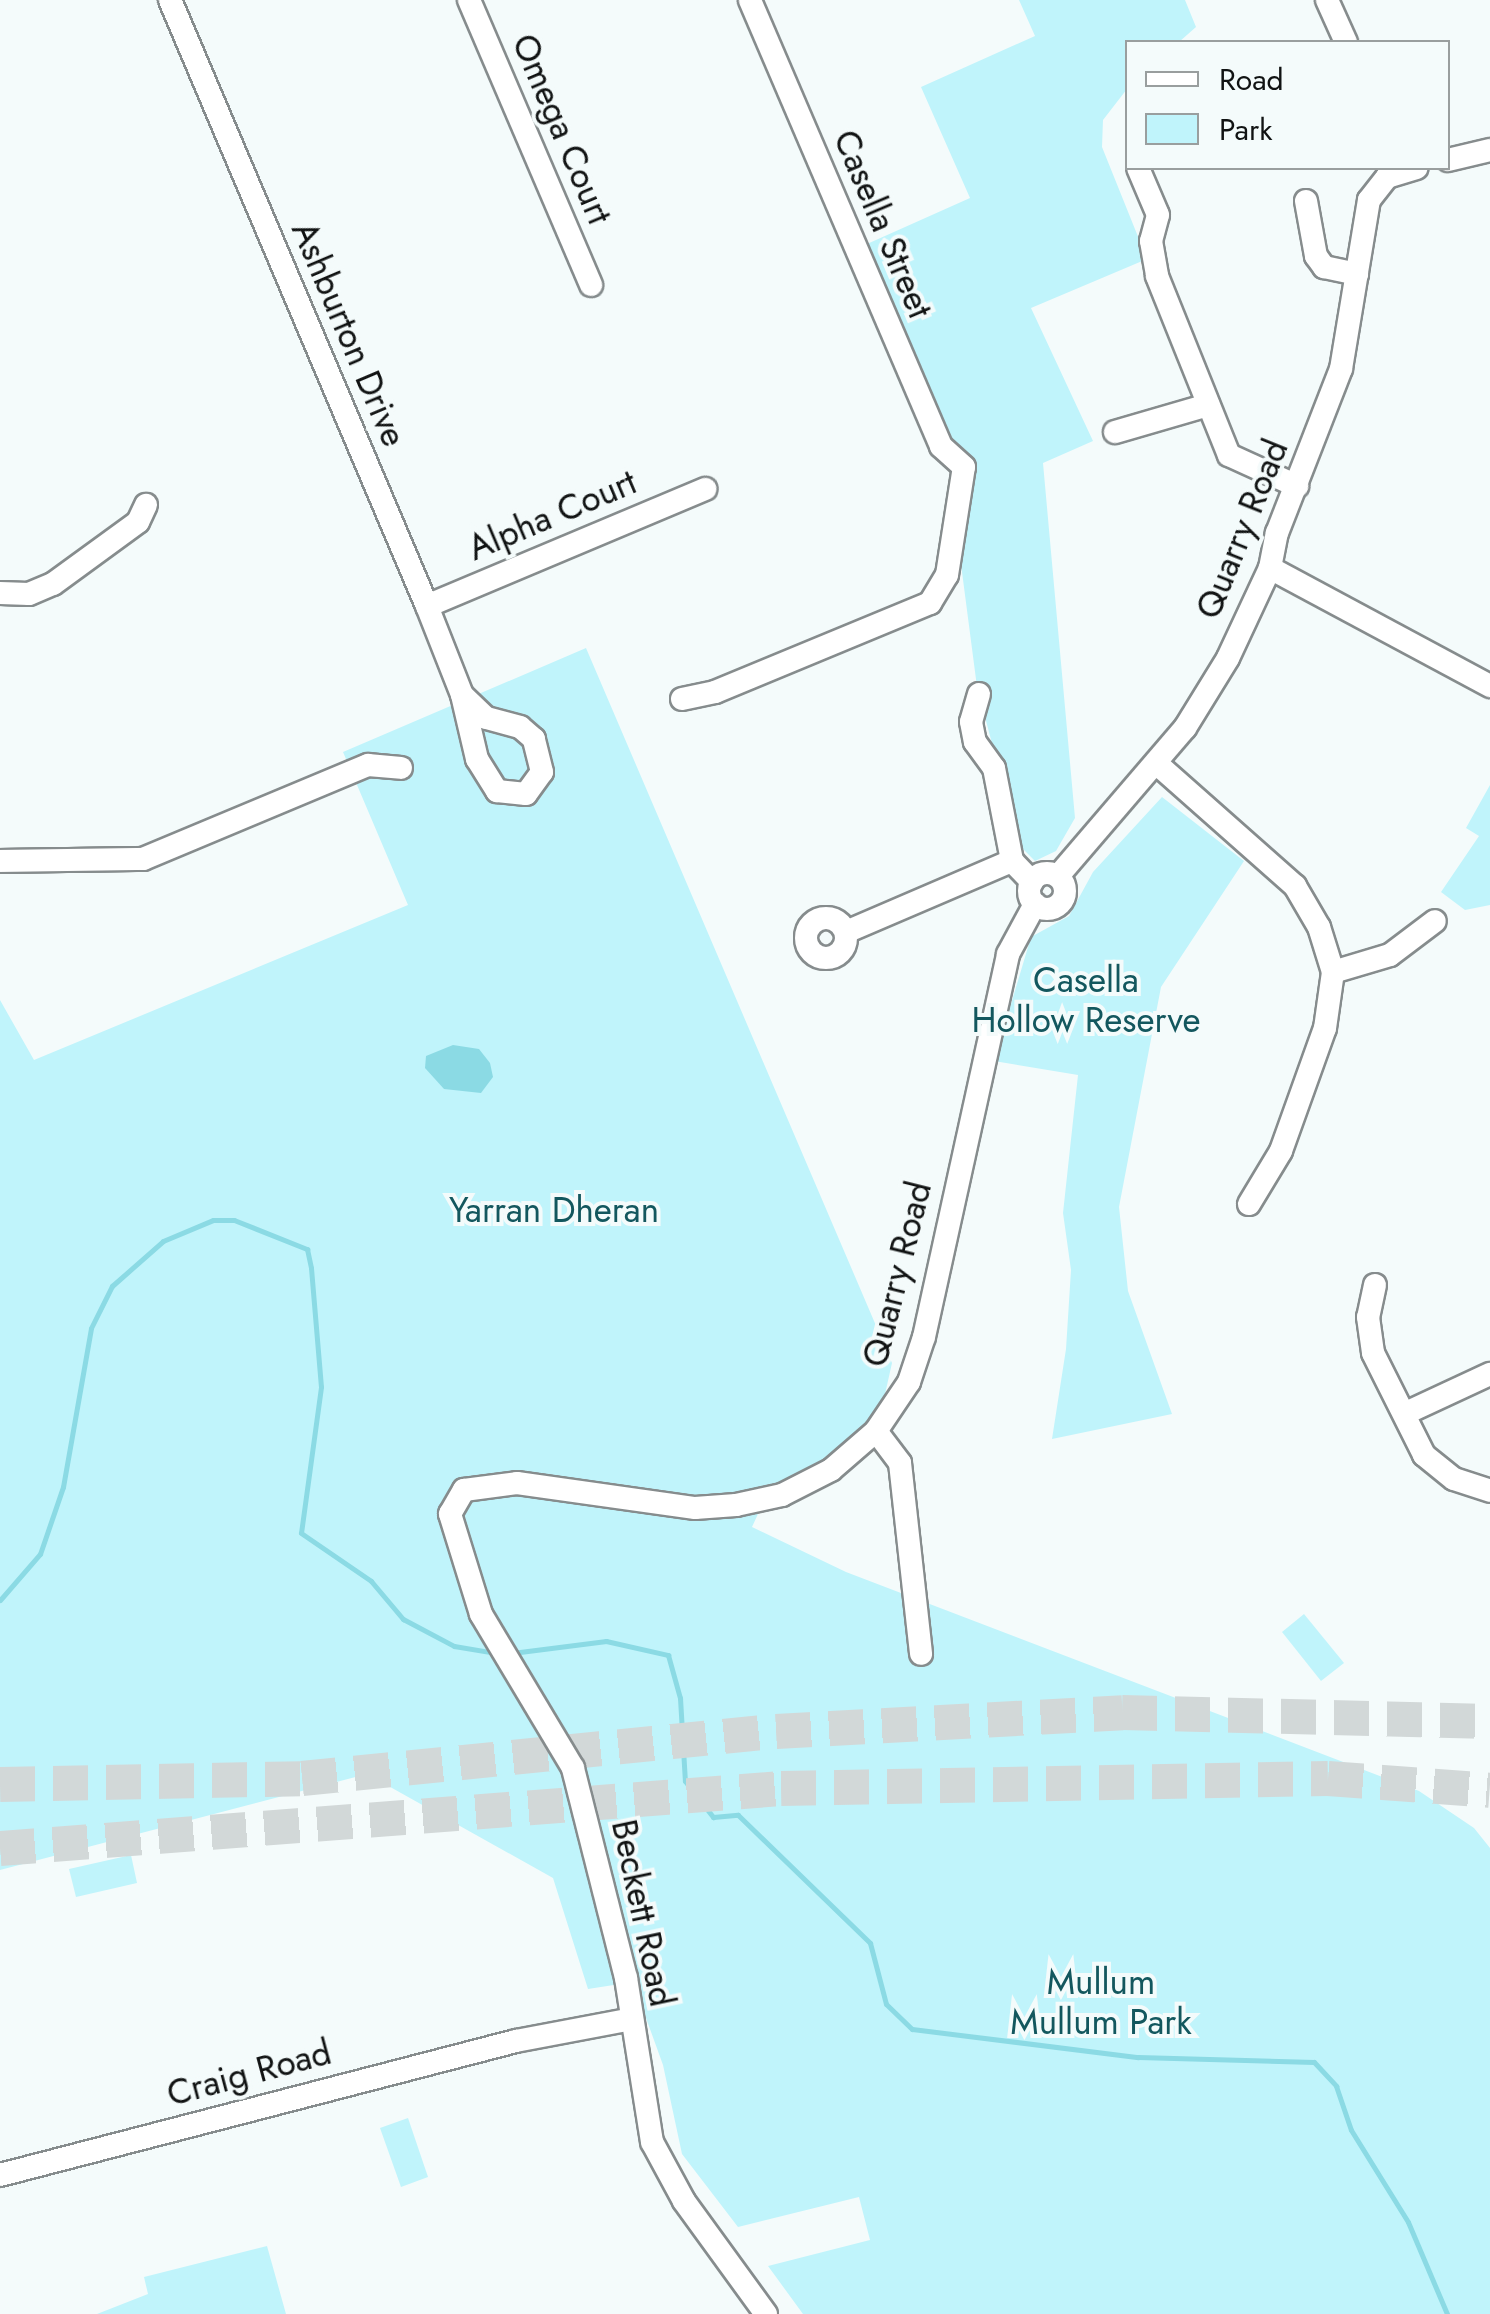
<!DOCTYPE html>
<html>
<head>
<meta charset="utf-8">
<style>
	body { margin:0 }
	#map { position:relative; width:1490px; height:2314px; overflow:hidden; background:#f4fbfb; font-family:Jost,sans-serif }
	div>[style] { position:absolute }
	.green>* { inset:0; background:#c0f4fb }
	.water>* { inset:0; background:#8bdae4 }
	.stream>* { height:5px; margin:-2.5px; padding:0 2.5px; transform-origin:2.5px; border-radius:2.5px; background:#8bdae4 }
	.highway-tunnel>* { height:35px; margin-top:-17.5px; transform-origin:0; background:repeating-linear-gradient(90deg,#d2d8d8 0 35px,transparent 0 53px) }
	.roads { filter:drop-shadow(2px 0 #868c8d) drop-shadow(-2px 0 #868c8d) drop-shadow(0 2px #868c8d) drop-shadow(0 -2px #868c8d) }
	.minor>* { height:22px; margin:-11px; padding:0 11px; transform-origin:11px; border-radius:11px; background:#fff }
	.minor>.ring { margin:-11px; padding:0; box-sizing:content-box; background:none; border:22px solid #fff; border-radius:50% }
	span { translate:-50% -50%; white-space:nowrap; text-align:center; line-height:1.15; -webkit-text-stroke:8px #f4fbfb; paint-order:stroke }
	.street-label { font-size:35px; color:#111313 }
	.park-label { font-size:35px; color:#13575e }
	.legend { position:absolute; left:1125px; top:40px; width:325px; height:130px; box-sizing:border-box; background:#f4fbfb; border:2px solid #999e9e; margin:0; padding:12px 18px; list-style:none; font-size:30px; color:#111313 }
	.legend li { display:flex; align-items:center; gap:20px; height:50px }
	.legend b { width:50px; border:2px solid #999e9e }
</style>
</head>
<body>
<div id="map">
	<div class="green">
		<i style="clip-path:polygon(1019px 0,1185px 0,1196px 27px,1179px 42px,1128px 42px,1127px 89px,1103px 120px,1102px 147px,1147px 259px,1031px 308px,1093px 441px,1043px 463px,1075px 818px,1056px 851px,1035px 861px,1019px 845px,977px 687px,956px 526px,964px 467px,867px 244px,970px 198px,921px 87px,1035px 36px)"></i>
		<i style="clip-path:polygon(586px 648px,892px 1363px,881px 1412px,821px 1465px,770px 1488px,752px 1527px,846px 1572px,1419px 1791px,1474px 1828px,1490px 1848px,1490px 2314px,803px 2314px,768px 2266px,870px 2240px,859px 2197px,738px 2227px,682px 2154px,663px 2065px,633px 1982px,588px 1989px,553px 1878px,367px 1774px,0 1870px,0 1000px,34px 1060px,408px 905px,343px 752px)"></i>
		<i style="clip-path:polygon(1490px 785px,1490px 905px,1465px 910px,1441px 892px,1479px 836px,1466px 828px)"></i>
		<i style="clip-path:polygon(1162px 797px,1244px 861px,1161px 987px,1119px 1207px,1128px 1291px,1172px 1414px,1052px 1439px,1066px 1349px,1071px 1270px,1063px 1213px,1078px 1075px,994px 1061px,1031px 937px,1069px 916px,1093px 872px)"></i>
		<i style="clip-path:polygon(1304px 1614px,1344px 1663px,1321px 1681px,1282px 1632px)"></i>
		<i style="clip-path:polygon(131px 1855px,137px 1883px,76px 1897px,69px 1869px)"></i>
		<i style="clip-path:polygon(408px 2118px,428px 2177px,401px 2187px,380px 2128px)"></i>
		<i style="clip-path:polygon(267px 2246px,286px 2314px,97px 2314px,148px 2294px,144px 2277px)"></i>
	</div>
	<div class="water">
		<i style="clip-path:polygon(453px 1045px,479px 1049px,490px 1063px,493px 1077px,481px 1093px,444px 1089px,425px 1068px,426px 1056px)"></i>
	</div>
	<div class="stream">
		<i style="left:0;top:1600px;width:61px;rotate:-49deg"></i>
		<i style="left:40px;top:1554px;width:71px;rotate:-71.1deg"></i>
		<i style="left:63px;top:1487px;width:161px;rotate:-80deg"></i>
		<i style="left:91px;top:1328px;width:47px;rotate:-63.4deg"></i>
		<i style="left:112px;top:1286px;width:68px;rotate:-41.4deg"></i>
		<i style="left:163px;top:1241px;width:54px;rotate:-22.8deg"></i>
		<i style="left:213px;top:1220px;width:21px"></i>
		<i style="left:234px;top:1220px;width:79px;rotate:21.7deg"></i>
		<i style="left:307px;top:1249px;width:19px;rotate:78deg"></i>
		<i style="left:311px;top:1268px;width:119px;rotate:85.2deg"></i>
		<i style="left:321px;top:1387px;width:147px;rotate:97.8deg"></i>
		<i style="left:301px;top:1533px;width:85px;rotate:34.4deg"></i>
		<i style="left:371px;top:1581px;width:50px;rotate:49.9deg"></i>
		<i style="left:403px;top:1619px;width:58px;rotate:27.9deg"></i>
		<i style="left:454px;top:1646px;width:43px;rotate:9.5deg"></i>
		<i style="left:512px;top:1653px;width:95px;rotate:-7.3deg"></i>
		<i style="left:606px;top:1641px;width:64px;rotate:12.7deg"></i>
		<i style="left:668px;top:1655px;width:45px;rotate:74.4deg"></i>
		<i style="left:680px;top:1698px;width:83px;rotate:86.6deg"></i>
		<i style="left:685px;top:1781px;width:46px;rotate:52.1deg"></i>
		<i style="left:713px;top:1817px;width:25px;rotate:-5deg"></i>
		<i style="left:738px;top:1815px;width:184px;rotate:44.1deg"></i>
		<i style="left:870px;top:1943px;width:63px;rotate:75.3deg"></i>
		<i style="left:886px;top:2004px;width:36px;rotate:44deg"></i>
		<i style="left:912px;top:2029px;width:228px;rotate:7.1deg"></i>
		<i style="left:1138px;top:2057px;width:176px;rotate:1.6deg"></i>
		<i style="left:1314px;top:2062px;width:33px;rotate:47deg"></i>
		<i style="left:1336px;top:2086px;width:46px;rotate:71.2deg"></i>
		<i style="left:1351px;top:2130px;width:108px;rotate:58.2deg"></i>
		<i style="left:1408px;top:2222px;width:100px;rotate:67deg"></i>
	</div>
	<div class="highway-tunnel">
		<i style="left:0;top:1784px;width:302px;rotate:-1.1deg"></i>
		<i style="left:302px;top:1778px;width:476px;rotate:-5.7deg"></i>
		<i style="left:776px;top:1731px;width:347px;rotate:-3.1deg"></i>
		<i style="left:1122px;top:1712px;width:368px;rotate:1.4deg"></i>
		<i style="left:0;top:1848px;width:783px;rotate:-4.39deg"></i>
		<i style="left:781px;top:1788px;width:547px;rotate:-1.05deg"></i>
		<i style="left:1328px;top:1778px;width:162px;rotate:4.2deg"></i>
	</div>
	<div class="roads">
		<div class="minor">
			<i style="left:170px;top:0;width:658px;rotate:67.02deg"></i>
			<i style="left:427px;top:606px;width:96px;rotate:68.5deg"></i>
			<i style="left:462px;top:695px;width:66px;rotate:76.8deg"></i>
			<i style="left:477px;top:759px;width:38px;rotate:58deg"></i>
			<i style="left:497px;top:791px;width:29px;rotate:6deg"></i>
			<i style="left:526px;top:794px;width:27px;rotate:-54deg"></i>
			<i style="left:542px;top:772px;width:34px;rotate:-104deg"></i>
			<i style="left:534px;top:739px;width:18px;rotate:-139deg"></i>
			<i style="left:520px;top:727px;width:35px;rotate:-165deg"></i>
			<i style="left:486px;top:718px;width:33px;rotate:-136deg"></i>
			<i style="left:469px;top:0;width:310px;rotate:66.8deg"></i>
			<i style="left:1327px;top:0;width:46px;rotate:65.7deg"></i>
			<i style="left:1448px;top:160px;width:43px;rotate:-13.4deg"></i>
			<i style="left:1138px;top:168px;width:51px;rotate:66.9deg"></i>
			<i style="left:1158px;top:215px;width:27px;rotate:105deg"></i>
			<i style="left:1151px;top:241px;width:36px;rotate:80deg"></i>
			<i style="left:1157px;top:276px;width:193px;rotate:68.1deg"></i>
			<i style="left:1229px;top:455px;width:75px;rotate:24.5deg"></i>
			<i style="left:1306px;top:201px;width:56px;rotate:79.7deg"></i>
			<i style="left:1316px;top:256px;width:14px;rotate:54deg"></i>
			<i style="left:1324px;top:267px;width:34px;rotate:12deg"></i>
			<i style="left:1115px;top:432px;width:97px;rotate:-16.2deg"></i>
			<i style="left:1270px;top:568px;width:250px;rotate:28.2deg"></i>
			<i style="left:0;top:593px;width:29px;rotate:2deg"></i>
			<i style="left:29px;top:594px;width:26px;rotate:-23deg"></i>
			<i style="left:53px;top:584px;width:105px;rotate:-36.1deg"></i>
			<i style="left:138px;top:522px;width:19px;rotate:-65deg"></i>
			<i style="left:427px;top:606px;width:302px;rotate:-22.8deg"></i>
			<i style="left:979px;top:694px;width:29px;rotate:106deg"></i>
			<i style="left:971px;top:722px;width:20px;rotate:79deg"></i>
			<i style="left:975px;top:742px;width:32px;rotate:54deg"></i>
			<i style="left:994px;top:768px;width:95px;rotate:79deg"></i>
			<i style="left:1012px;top:861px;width:29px;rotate:46deg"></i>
			<i style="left:682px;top:699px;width:34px;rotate:-12deg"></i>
			<i style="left:715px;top:692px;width:233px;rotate:-22.5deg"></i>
			<i style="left:930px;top:603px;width:33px;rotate:-59deg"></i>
			<i style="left:947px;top:575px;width:109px;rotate:-81.1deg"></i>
			<i style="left:964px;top:467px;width:31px;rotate:-138deg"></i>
			<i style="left:941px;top:446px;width:485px;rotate:-113.2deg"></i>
			<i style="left:1156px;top:763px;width:186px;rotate:41.5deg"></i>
			<i style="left:1295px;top:886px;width:48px;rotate:59.7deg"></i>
			<i style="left:1319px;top:927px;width:47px;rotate:72.7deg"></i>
			<i style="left:1333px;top:972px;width:57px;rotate:98.1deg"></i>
			<i style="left:1325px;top:1028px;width:131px;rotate:109.7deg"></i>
			<i style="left:1281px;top:1151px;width:62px;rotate:121.1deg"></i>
			<i style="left:0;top:861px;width:143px;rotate:-0.8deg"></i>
			<i style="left:143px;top:859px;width:244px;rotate:-22.7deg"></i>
			<i style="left:368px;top:765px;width:33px;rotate:5deg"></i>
			<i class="ring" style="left:1029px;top:873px;width:14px;height:14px"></i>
			<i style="left:1058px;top:876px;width:195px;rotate:-49.4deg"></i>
			<i style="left:1185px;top:728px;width:82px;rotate:-58.4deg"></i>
			<i style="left:1228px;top:658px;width:99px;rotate:-65deg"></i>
			<i style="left:1270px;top:568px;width:36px;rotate:-79deg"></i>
			<i style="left:1277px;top:533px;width:176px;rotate:-68.7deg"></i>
			<i style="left:1341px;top:369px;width:171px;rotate:-80.6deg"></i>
			<i style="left:1369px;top:200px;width:29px;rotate:-52deg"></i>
			<i style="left:1387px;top:177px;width:31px;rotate:-17deg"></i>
			<i class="ring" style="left:806px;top:918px;width:18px;height:18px"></i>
			<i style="left:846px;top:932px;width:181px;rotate:-23.2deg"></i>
			<i style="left:1333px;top:972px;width:59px;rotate:-16.6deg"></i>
			<i style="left:1390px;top:955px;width:56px;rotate:-37.1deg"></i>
			<i style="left:1375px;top:1285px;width:33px;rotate:102deg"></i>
			<i style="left:1368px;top:1317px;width:36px;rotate:82deg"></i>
			<i style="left:1373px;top:1353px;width:114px;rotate:63.4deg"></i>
			<i style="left:1424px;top:1455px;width:38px;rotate:39deg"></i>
			<i style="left:1454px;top:1479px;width:38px;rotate:18deg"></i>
			<i style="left:1406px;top:1413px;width:93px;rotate:-24.9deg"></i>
			<i style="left:876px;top:1431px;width:40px;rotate:53deg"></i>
			<i style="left:900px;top:1463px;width:192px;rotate:83.7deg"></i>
			<i style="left:0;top:2175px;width:533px;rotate:-14.56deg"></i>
			<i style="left:516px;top:2041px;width:118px;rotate:-10.7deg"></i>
			<i style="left:766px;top:2314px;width:140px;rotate:-126deg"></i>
			<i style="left:684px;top:2201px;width:67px;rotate:-118.5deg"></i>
			<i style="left:652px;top:2142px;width:166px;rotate:-99deg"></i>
			<i style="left:626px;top:1978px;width:217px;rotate:-104.2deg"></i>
			<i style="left:573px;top:1768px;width:179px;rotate:-120.9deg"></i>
			<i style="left:481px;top:1614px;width:105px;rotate:-107.2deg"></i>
			<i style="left:450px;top:1514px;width:28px;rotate:-60deg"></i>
			<i style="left:464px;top:1490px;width:53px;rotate:-7.5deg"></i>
			<i style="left:517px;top:1483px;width:180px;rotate:8deg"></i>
			<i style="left:695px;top:1508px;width:41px;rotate:-4.2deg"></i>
			<i style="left:736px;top:1505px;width:47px;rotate:-12.3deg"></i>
			<i style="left:782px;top:1495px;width:55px;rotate:-27deg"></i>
			<i style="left:831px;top:1470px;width:60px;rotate:-40.9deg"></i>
			<i style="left:876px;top:1431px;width:59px;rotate:-56deg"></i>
			<i style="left:909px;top:1382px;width:47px;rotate:-71.6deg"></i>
			<i style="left:924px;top:1337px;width:392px;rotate:-77.6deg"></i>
			<i style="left:1008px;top:954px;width:57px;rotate:-61.6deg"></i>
		</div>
	</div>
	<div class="street-label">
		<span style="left:562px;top:129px;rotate:67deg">Omega Court</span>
		<span style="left:883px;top:224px;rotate:67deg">Casella Street</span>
		<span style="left:349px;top:334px;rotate:67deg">Ashburton Drive</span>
		<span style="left:552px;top:515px;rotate:-23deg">Alpha Court</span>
		<span style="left:1242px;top:529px;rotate:-68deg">Quarry Road</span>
		<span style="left:897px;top:1274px;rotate:-76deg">Quarry Road</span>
		<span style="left:643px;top:1913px;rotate:78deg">Beckett Road</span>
		<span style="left:249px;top:2073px;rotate:-15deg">Craig Road</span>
	</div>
	<div class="park-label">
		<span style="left:1086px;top:1000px">Casella<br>Hollow Reserve</span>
		<span style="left:554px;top:1210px">Yarran Dheran</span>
		<span style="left:1101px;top:2002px">Mullum<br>Mullum Park</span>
	</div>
	<ul class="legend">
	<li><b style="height:12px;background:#fff"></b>Road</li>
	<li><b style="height:28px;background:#c0f4fb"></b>Park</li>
	</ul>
</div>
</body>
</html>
